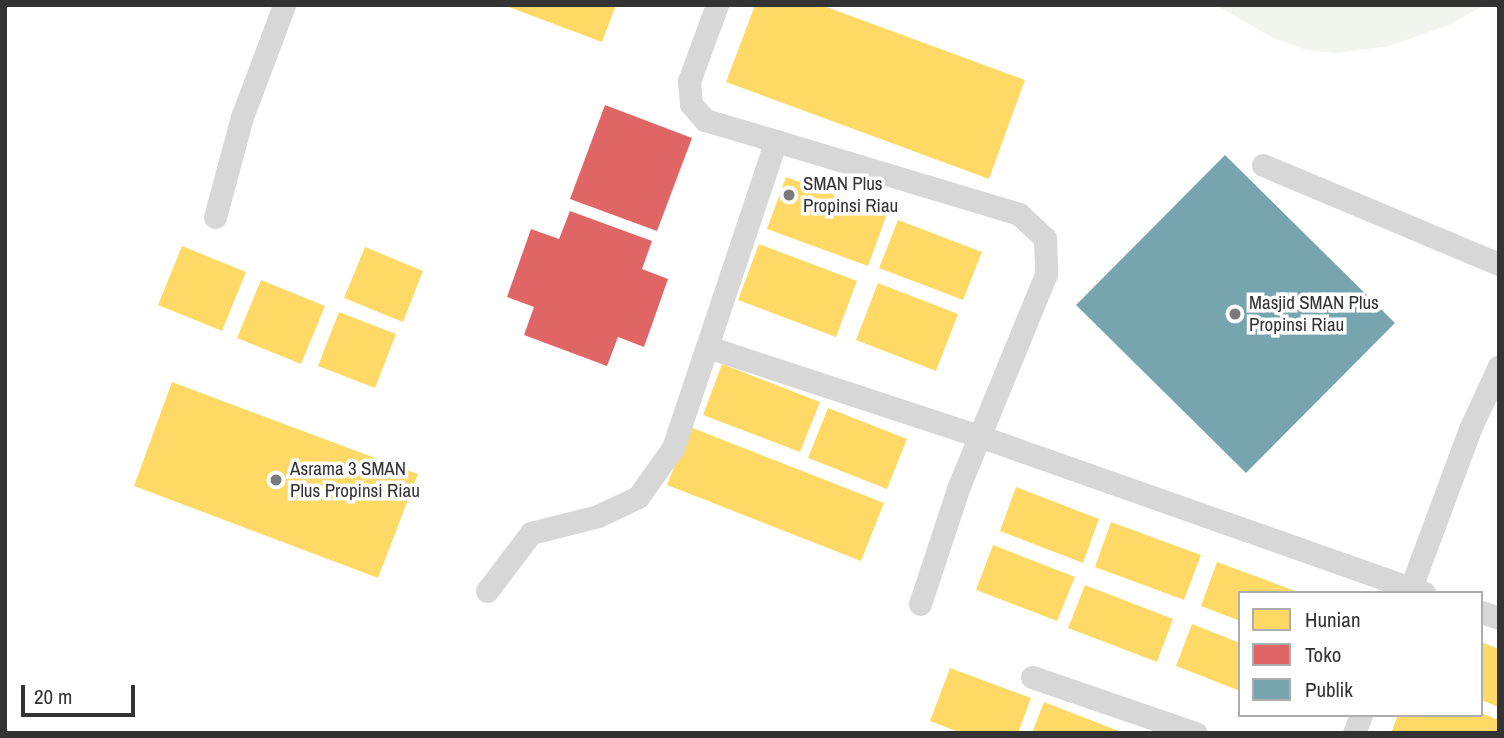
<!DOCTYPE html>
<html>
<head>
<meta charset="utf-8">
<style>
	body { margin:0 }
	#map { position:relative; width:1504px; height:738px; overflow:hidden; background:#fff; font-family:"Archivo Narrow",sans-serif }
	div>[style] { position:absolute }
	.green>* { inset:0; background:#f1f5ed }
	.homes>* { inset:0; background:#ffd966 }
	.shops>* { inset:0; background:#e06666 }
	.public>* { inset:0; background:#76a5af }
	.lane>* { height:23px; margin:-11.5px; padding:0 11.5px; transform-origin:11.5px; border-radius:11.5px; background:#d7d7d7 }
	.dots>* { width:19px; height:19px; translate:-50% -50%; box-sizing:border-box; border:4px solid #fff; border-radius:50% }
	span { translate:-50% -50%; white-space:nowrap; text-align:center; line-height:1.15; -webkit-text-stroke:7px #fff; paint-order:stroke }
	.poi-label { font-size:19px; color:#333 }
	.left { translate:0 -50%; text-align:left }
	.frame { position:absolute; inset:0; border:7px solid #333; pointer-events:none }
	.legend { position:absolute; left:1238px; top:591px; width:245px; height:126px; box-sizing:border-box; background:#fff; border:2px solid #adadad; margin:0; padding:9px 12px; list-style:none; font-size:21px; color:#333 }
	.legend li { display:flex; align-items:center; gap:14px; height:35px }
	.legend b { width:35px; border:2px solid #adadad }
	.scale { position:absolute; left:21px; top:685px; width:114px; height:32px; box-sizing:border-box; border:4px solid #333; border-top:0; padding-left:9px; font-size:21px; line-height:24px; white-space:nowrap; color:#333; -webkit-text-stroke:5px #fff; paint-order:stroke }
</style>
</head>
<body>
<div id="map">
	<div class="green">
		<i style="clip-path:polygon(1215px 5px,1485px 5px,1449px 25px,1389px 46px,1336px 53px,1307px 50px,1273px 38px)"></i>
	</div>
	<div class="homes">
		<i style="clip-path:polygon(503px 5px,616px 5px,602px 42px)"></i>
		<i style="clip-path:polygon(755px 5px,821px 5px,1025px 80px,989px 179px,726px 82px)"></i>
		<i style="clip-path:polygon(786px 177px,887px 214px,868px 266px,767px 229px)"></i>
		<i style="clip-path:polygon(898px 220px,982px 252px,963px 300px,879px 268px)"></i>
		<i style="clip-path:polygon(759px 244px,857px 281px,836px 337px,738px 300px)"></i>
		<i style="clip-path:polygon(182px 246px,246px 272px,222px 331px,158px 305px)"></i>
		<i style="clip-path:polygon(365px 247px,423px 271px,403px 322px,344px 298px)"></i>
		<i style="clip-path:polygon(261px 280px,325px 306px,301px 364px,237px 338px)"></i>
		<i style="clip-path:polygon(878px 283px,958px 314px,936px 371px,856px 340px)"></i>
		<i style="clip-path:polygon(339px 312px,396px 334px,375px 388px,318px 366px)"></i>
		<i style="clip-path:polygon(722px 364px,820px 402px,800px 452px,703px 415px)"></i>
		<i style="clip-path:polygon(172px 382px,418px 474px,378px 578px,134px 486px)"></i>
		<i style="clip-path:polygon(828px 408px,907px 439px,887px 489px,808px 458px)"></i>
		<i style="clip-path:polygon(690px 427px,884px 503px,861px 561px,667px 485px)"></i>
		<i style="clip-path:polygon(1016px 487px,1099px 519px,1083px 563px,1000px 531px)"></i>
		<i style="clip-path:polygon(1111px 522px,1201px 555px,1184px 600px,1095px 567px)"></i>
		<i style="clip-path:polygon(993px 545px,1075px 577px,1057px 621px,976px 590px)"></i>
		<i style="clip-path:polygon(1217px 562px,1298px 592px,1298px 593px,1240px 593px,1240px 621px,1201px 606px)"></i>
		<i style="clip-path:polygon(1085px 585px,1173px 619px,1157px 662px,1068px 628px)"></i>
		<i style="clip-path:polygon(1192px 624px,1240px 643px,1240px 691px,1176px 666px)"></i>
		<i style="clip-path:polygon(1481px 642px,1499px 649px,1499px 707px,1481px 700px)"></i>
		<i style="clip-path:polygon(950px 668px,1031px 698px,1018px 733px,961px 733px,930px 721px)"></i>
		<i style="clip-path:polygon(1044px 702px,1124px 733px,1032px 733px)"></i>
		<i style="clip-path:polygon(1481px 713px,1499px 720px,1499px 733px,1391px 733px,1398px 715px)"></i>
	</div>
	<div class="shops">
		<i style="clip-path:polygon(605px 105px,692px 138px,657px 231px,570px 199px)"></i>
		<i style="clip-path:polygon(570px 211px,652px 241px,642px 269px,668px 279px,644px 347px,618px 337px,607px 366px,524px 335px,534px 307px,507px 297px,531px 229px,559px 239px)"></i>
	</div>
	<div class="public">
		<i style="clip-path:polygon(1225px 155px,1395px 323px,1246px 473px,1076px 305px)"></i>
	</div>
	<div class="lane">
		<i style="left:717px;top:5px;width:81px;rotate:110.2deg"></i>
		<i style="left:689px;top:81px;width:23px;rotate:85deg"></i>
		<i style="left:691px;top:104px;width:21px;rotate:49deg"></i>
		<i style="left:705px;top:120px;width:74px;rotate:16.5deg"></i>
		<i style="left:1263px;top:165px;width:256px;rotate:22.8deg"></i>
		<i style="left:215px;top:217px;width:104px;rotate:-74.9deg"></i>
		<i style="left:242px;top:117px;width:120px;rotate:-69.4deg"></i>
		<i style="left:708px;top:347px;width:285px;rotate:18.2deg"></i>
		<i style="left:979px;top:436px;width:472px;rotate:19.4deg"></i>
		<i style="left:487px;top:591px;width:73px;rotate:-52.8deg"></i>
		<i style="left:531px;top:533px;width:69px;rotate:-14.2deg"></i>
		<i style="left:598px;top:516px;width:44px;rotate:-25.4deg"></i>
		<i style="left:638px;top:497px;width:60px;rotate:-54.5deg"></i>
		<i style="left:673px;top:448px;width:324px;rotate:-71.5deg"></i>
		<i style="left:776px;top:141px;width:254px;rotate:16.7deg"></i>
		<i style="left:1019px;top:214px;width:35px;rotate:43deg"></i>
		<i style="left:1045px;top:238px;width:36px;rotate:88deg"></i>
		<i style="left:1046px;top:274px;width:232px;rotate:112.3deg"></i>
		<i style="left:958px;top:489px;width:121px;rotate:108.3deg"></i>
		<i style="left:1409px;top:593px;width:175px;rotate:-69.6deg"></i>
		<i style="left:1470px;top:429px;width:69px;rotate:-65.3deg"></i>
		<i style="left:1481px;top:612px;width:19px;rotate:18deg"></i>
		<i style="left:1032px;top:677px;width:173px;rotate:18.9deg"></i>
		<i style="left:1354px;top:733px;width:19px;rotate:-69deg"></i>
	</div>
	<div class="dots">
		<i style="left:789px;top:195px;background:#7a7a7a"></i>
		<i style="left:1235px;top:314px;background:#7a7a7a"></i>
		<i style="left:276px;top:480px;background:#7a7a7a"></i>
	</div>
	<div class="poi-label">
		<span class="left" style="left:803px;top:195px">SMAN Plus<br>Propinsi Riau</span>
		<span class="left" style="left:1249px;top:314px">Masjid SMAN Plus<br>Propinsi Riau</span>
		<span class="left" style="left:290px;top:480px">Asrama 3 SMAN<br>Plus Propinsi Riau</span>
	</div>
	<div class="frame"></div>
	<ul class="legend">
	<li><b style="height:19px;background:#ffd966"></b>Hunian</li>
	<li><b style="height:19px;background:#e06666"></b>Toko</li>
	<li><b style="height:19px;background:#76a5af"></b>Publik</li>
	</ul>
	<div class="scale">20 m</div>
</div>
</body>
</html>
